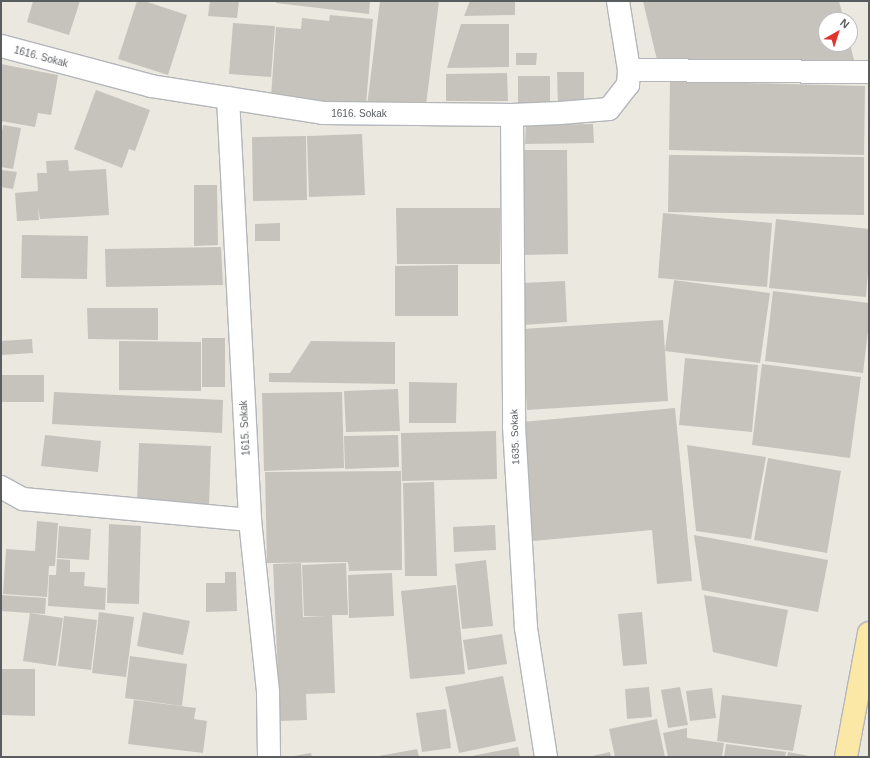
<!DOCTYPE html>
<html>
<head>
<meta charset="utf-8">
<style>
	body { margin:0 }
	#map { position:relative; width:870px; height:758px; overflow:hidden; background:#ebe8e0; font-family:Arial,sans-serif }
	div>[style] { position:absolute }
	.building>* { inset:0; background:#c6c3bd }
	.roads { filter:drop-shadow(1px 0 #b3b6ba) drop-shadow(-1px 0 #b3b6ba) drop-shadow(0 1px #b3b6ba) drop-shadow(0 -1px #b3b6ba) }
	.minor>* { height:22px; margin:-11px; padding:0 11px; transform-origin:11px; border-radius:11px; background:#fff }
	.major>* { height:22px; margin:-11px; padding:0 11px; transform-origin:11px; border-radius:11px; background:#fbe7a6 }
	span { translate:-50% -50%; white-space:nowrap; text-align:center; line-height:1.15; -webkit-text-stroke:3px #fff; paint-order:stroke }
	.street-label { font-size:10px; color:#595d60 }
	.frame { position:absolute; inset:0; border:2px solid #595d60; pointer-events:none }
	.north { position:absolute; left:818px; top:12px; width:40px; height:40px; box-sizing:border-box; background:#fff; border:1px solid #bdbebf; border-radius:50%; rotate:39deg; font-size:11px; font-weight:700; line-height:16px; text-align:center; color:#595d60 }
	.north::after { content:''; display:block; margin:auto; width:14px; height:18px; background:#e03431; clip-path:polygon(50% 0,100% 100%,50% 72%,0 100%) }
</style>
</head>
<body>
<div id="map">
	<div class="building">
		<i style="clip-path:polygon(33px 1px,80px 1px,69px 35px,27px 22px)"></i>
		<i style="clip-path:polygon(137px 1px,144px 1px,187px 15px,168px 75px,118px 59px)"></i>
		<i style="clip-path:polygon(210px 1px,239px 1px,237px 18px,208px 16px)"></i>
		<i style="clip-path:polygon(276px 1px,370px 1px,369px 14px,276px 3px)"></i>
		<i style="clip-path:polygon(380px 1px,439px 1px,425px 113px,367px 106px)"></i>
		<i style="clip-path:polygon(470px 1px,515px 1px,515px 15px,464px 16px)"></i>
		<i style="clip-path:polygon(643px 1px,839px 1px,844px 20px,826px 20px,826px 44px,850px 44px,855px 64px,657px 60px)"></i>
		<i style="clip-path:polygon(330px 15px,373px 19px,366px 105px,271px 97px,276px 27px,301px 29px,302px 18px,329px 21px)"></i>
		<i style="clip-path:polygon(233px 23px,275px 26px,271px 77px,229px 74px)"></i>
		<i style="clip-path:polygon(461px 24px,509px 24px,509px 67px,447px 68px)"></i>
		<i style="clip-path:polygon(516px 53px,537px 53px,536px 65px,516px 65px)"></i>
		<i style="clip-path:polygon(1px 64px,58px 75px,51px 115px,38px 113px,35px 127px,1px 121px)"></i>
		<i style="clip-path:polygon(557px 72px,584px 72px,584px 107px,558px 107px)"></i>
		<i style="clip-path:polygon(507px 73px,508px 101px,446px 101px,446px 74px)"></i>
		<i style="clip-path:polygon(518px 76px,550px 76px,550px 104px,518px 105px)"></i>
		<i style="clip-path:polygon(670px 81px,865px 86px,864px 155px,669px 150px)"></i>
		<i style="clip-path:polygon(96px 90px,150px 110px,135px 151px,129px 149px,122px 168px,74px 149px)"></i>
		<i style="clip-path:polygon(593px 124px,594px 143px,525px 144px,526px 125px)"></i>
		<i style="clip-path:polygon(3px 125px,21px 128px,13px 169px,1px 167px,1px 138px)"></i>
		<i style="clip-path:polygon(362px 134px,365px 195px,309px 197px,307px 136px)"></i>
		<i style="clip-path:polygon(306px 136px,307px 200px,253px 201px,252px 137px)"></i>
		<i style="clip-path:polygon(523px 150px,567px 150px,568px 254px,524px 255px)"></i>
		<i style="clip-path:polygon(669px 155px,864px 157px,864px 215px,668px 212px)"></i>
		<i style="clip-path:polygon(68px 160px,69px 171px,106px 169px,109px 215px,40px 219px,38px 207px,39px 220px,17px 221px,15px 193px,38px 191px,37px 173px,47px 173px,46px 161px)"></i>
		<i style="clip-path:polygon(1px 170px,17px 172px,13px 189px,1px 187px)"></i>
		<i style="clip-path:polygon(194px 185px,217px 185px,218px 245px,194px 246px)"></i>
		<i style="clip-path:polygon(396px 208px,500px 208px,500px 264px,397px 264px)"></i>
		<i style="clip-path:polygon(663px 213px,772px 223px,767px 287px,658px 278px)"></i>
		<i style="clip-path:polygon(776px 219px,869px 229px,869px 260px,866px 297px,769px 288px)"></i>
		<i style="clip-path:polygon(280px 223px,280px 241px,255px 241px,255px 224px)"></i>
		<i style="clip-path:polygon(22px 235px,88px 236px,87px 279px,21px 278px)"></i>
		<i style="clip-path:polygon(221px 247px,223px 285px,106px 287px,105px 249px)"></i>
		<i style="clip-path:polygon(458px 265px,458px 316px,395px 316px,395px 266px)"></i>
		<i style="clip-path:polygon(674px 280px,770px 293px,760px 363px,665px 351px)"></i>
		<i style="clip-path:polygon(565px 281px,567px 322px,524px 325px,522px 283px)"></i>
		<i style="clip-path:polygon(773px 291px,869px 303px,869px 323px,863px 373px,765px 361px)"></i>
		<i style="clip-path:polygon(87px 308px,158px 308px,158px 340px,88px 339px)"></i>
		<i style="clip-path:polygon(663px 320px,668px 401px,527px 410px,522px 329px)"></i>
		<i style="clip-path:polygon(202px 338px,225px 338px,225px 387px,202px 387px)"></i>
		<i style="clip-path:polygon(32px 339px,33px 353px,1px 355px,1px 341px)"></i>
		<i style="clip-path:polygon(119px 341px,201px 342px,201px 391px,119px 390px)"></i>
		<i style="clip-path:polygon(311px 341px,395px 342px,395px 384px,269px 382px,269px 373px,290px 373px)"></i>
		<i style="clip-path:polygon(685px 358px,758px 365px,752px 432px,679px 425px)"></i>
		<i style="clip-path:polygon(762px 364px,861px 377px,850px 458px,752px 445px)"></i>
		<i style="clip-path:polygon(1px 375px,44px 375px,44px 402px,1px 402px)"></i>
		<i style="clip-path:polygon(409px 382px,457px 383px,456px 423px,409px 423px)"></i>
		<i style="clip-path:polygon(398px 389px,400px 431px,346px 432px,344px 391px)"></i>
		<i style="clip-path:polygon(54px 392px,223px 400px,222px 433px,52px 424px)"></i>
		<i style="clip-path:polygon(342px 392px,344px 468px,264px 471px,262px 393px)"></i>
		<i style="clip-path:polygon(675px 408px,692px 581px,657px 584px,652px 530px,533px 541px,522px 422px)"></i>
		<i style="clip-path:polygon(496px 431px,497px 479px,402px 481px,401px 433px)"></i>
		<i style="clip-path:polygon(45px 435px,101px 441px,98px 472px,41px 466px)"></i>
		<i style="clip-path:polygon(398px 435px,399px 467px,345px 469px,344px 436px)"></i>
		<i style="clip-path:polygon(139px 443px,211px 446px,209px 507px,137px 504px)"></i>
		<i style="clip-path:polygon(687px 445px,766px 457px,751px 539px,696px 531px)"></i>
		<i style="clip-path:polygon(768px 458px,841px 471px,827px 553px,754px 540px)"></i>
		<i style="clip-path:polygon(401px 471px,402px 570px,349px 571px,348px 562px,267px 563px,265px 472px)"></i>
		<i style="clip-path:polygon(434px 482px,437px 576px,405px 576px,403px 483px)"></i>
		<i style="clip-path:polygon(37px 521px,58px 523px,55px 566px,49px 566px,47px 597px,3px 594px,6px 549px,35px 551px)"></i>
		<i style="clip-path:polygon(109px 524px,141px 526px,139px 604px,107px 603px)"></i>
		<i style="clip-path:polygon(495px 525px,496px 550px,454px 552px,453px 527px)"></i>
		<i style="clip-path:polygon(59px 526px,91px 529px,89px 560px,57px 558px)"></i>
		<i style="clip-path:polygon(694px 535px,828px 560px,818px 612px,702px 590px)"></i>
		<i style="clip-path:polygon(57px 559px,70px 560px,70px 572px,85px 572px,84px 586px,106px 588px,105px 610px,48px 606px,49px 575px,56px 575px)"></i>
		<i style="clip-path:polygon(486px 560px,493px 626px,462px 629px,455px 564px)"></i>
		<i style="clip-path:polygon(301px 563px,303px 617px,326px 616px,304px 616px,302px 565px,346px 563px,348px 615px,332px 615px,335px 693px,306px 694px,307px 720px,280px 721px,273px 564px)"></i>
		<i style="clip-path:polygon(225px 572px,236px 572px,237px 611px,206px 612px,206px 583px,225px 583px)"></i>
		<i style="clip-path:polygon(392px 573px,394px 616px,349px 618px,348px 575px)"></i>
		<i style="clip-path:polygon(456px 585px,465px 674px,410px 679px,401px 591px)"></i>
		<i style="clip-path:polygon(1px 595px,46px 598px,45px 614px,1px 611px)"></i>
		<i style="clip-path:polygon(704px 595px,788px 610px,777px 667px,713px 652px)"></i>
		<i style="clip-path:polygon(99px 612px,134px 617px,126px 677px,92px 673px)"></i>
		<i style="clip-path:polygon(143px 612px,190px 621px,183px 655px,137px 646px)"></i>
		<i style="clip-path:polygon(642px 612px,647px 664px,623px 666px,618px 614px)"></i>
		<i style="clip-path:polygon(30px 613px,63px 618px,56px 666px,23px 661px)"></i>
		<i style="clip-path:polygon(64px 616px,97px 620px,91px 670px,58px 666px)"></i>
		<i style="clip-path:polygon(502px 634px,507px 664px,468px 670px,463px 640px)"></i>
		<i style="clip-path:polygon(130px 656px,187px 664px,182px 706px,125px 698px)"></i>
		<i style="clip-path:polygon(1px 669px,35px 669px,35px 716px,1px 715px)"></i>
		<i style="clip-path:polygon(503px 676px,516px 741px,459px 753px,445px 687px)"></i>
		<i style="clip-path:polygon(649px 687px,652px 717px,627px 719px,625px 689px)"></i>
		<i style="clip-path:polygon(680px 687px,688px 725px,668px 728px,661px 690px)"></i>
		<i style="clip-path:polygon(712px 688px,716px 718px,690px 721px,686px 691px)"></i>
		<i style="clip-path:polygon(722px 695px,802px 705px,793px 751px,717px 741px)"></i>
		<i style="clip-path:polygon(134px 700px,196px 708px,194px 719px,207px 721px,203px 753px,128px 744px)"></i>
		<i style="clip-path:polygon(446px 709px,451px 748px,422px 752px,416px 713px)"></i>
		<i style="clip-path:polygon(657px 719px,665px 757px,615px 757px,609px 729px)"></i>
		<i style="clip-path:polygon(687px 728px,687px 738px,724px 743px,722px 757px,668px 757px,663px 733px)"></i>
		<i style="clip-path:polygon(726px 744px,786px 752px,785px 757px,724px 757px)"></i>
		<i style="clip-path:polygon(518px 747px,520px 757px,472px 757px,472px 756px)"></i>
		<i style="clip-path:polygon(417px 749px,419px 757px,379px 757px,379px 756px)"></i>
		<i style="clip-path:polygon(610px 752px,611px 757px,592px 757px,592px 756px)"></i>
		<i style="clip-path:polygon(788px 752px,809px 756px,809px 757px,787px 757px)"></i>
		<i style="clip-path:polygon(311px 753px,312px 757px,294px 757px,294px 756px)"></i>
	</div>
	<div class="roads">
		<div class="minor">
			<i style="left:1px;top:46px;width:155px;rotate:14.9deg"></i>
			<i style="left:151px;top:86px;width:174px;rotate:8.9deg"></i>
			<i style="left:323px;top:113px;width:189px;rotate:0.6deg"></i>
			<i style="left:512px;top:115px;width:48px;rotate:-2.4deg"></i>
			<i style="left:560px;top:113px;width:49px;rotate:-4.7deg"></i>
			<i style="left:609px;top:109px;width:31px;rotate:-52deg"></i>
			<i style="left:628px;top:85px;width:15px;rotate:-86deg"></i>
			<i style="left:629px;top:70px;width:70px;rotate:-99.1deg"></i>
			<i style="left:629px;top:70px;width:240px;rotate:0.5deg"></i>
			<i style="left:228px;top:98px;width:423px;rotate:87deg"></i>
			<i style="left:250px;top:520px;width:173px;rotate:84deg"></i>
			<i style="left:268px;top:692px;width:65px;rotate:89.1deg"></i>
			<i style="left:512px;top:115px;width:311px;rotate:89.6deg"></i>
			<i style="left:514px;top:426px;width:202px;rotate:86.6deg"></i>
			<i style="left:526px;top:628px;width:131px;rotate:81.2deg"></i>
			<i style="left:1px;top:487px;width:25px;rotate:29deg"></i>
			<i style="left:23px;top:499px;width:228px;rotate:5.3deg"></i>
		</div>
		<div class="major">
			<i style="left:846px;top:757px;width:126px;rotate:-79.5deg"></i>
		</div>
	</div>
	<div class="street-label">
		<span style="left:41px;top:57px;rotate:15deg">1616. Sokak</span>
		<span style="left:359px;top:114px">1616. Sokak</span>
		<span style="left:245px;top:428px;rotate:-93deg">1615. Sokak</span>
		<span style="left:515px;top:437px;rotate:-92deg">1635. Sokak</span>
	</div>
	<div class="frame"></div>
	<div class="north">N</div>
</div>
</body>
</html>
